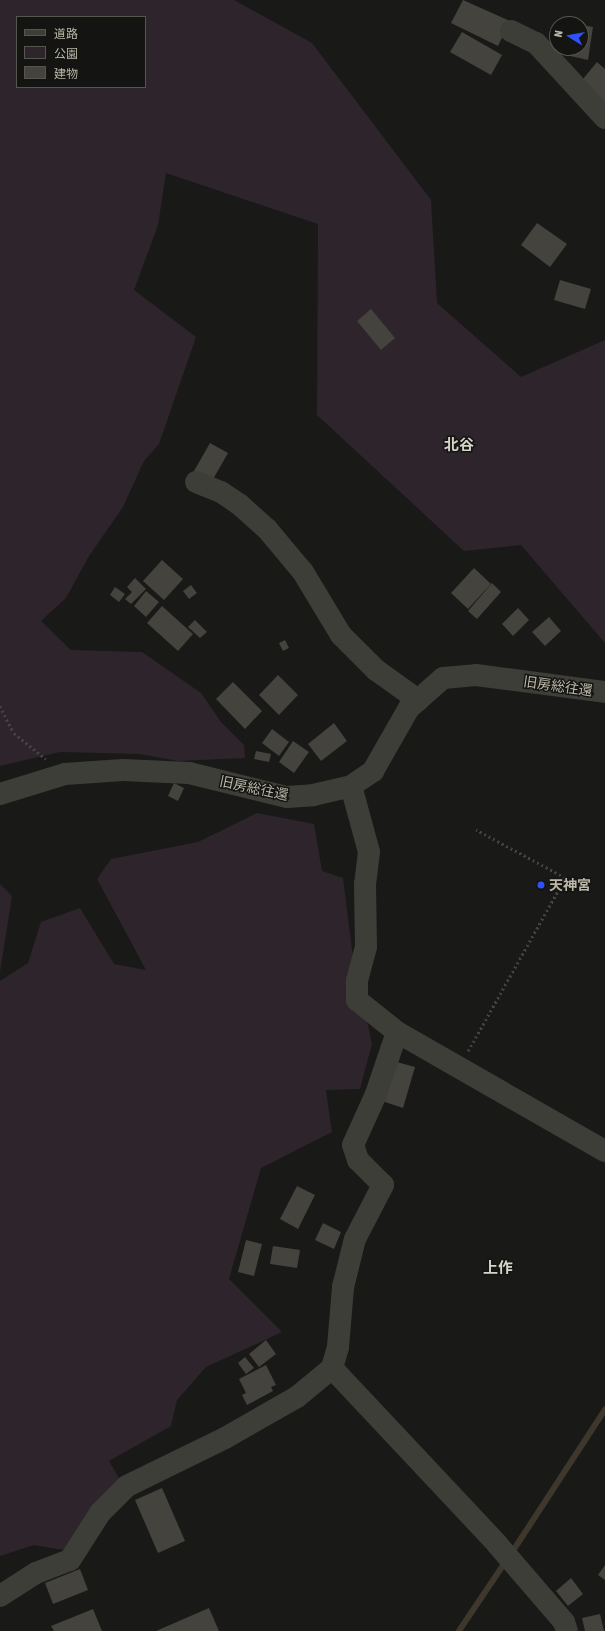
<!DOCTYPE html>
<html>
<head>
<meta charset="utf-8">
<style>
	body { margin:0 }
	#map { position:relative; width:605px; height:1631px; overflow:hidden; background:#191917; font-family:"Asap Condensed","Noto Sans JP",sans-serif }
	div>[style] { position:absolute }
	.green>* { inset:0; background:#2e242c }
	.stream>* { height:5.5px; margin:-2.75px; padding:0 2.75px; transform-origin:2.75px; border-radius:2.75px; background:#3e372c }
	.building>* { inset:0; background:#44433e }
	.path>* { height:2.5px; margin-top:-1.25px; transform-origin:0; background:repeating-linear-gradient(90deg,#45443e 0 2px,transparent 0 5px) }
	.minor>* { height:22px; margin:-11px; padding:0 11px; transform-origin:11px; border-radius:11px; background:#3e3e38 }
	.dots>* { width:11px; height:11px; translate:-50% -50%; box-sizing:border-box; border:2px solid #141412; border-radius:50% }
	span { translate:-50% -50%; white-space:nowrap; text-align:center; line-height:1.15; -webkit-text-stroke:3px #141412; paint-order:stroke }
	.street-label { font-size:14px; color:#bab7a8 }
	.poi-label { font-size:14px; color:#bab7a8; font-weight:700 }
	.left { translate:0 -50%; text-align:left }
	.neighbourhood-label { font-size:15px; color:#d5d4c9; font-weight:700 }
	.legend { position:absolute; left:16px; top:16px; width:130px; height:72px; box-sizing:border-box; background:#141412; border:1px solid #56554e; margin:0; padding:5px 7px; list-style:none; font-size:12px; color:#bab7a8 }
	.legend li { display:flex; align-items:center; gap:8px; height:20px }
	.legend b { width:20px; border:1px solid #56554e }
	.north { position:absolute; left:549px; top:16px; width:40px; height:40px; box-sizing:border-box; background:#141412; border:1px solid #56554e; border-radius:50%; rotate:281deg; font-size:11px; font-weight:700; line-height:16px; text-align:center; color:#bab7a8 }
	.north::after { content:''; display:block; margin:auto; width:14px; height:18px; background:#2d51fb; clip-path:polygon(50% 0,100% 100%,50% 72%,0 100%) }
</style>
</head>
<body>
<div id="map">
	<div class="green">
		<i style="clip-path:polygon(evenodd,0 0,234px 0,312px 43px,431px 200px,437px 303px,521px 377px,605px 340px,605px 643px,521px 545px,464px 551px,317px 415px,318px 224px,166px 173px,158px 225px,134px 290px,196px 337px,159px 444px,144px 461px,123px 507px,89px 556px,66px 598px,41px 621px,71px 650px,142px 652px,201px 693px,221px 722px,244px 745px,245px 758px,178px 761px,140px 754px,60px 752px,0 766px,0 0,17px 17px,145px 17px,145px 87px,17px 87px,17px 17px)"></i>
		<i style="clip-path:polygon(257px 813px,314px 824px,322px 871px,343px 878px,352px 950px,372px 1044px,360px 1089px,326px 1090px,332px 1132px,261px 1168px,229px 1279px,282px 1332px,206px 1367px,177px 1400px,171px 1426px,109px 1461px,122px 1483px,70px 1551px,34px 1545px,0 1556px,0 981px,28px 963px,41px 922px,80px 908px,114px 964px,146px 970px,97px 879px,111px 859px,198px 842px)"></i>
		<i style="clip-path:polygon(0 884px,12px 896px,0 972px)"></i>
	</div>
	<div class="stream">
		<i style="left:511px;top:1554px;width:172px;rotate:-56.9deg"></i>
		<i style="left:459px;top:1631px;width:84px;rotate:-56.1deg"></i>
	</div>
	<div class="building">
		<i style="clip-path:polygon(463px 0,510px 21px,498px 46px,451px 23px)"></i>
		<i style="clip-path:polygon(581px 25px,593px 27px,588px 60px,548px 51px,550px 40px,557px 41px,557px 48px,581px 48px)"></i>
		<i style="clip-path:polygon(462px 32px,502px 55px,491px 75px,450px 52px)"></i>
		<i style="clip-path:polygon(597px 62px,605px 69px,605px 107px,578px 85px)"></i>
		<i style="clip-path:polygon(537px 223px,567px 244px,550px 267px,521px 245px)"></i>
		<i style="clip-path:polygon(560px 280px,591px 289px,585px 309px,554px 300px)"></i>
		<i style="clip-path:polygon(371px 309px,395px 338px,381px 350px,357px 321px)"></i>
		<i style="clip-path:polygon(210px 443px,228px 453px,212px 481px,194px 471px)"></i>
		<i style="clip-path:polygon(162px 560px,183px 579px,164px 600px,143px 581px)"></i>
		<i style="clip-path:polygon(474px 568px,491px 584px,468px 609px,451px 593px)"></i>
		<i style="clip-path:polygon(135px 578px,146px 589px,131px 604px,125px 599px,132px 592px,127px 587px)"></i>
		<i style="clip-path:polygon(492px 583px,501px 592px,477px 619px,468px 611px)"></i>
		<i style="clip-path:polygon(191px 585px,197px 593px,189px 599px,183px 591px)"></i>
		<i style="clip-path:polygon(115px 587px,125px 594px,119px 602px,110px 595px)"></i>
		<i style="clip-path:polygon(146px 591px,159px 602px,146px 617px,134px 606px)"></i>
		<i style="clip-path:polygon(162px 606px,193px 634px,178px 651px,147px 623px)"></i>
		<i style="clip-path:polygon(518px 608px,529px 620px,513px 636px,502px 624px)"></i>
		<i style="clip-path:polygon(549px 617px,561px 631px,545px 646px,532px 632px)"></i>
		<i style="clip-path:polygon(195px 620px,207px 632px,200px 638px,188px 627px)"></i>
		<i style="clip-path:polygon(285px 640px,289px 648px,283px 651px,279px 643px)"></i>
		<i style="clip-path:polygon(278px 675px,298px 695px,279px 715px,259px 695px)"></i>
		<i style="clip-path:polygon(233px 682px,262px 711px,245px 729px,216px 699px)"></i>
		<i style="clip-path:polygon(334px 723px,347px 741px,321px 761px,308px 744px)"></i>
		<i style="clip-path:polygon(272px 729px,289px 742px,279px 756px,262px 743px)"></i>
		<i style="clip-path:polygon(293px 741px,309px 752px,294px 773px,279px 762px)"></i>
		<i style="clip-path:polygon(256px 751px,271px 754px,269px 762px,254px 759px)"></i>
		<i style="clip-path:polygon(174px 783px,184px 788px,178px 801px,168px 796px)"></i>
		<i style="clip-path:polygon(393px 1061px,415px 1067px,403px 1108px,382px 1101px)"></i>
		<i style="clip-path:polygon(297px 1186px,315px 1195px,298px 1229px,280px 1219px)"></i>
		<i style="clip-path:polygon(323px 1223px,341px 1232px,334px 1249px,315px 1240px)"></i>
		<i style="clip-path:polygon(246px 1240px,262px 1244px,254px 1276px,238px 1272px)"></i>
		<i style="clip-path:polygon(273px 1246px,300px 1250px,297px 1268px,270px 1264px)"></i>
		<i style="clip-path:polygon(266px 1340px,276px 1354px,259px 1367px,249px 1354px)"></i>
		<i style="clip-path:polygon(245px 1357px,254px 1368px,246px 1374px,238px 1363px)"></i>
		<i style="clip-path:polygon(266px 1365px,276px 1385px,271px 1387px,273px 1391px,247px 1405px,242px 1395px,246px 1393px,239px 1379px)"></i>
		<i style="clip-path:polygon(162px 1488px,185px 1541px,158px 1553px,135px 1500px)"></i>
		<i style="clip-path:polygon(605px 1565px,605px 1580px,598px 1575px)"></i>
		<i style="clip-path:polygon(80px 1569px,88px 1590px,53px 1604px,45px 1583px)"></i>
		<i style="clip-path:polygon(571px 1578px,583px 1594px,568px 1606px,556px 1591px)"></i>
		<i style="clip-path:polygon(209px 1608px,219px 1631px,156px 1631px)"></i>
		<i style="clip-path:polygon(93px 1609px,102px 1631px,54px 1631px,51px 1626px)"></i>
		<i style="clip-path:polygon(600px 1614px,604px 1631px,585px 1631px,582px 1618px)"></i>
	</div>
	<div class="path">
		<i style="left:0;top:706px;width:30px;rotate:63deg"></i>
		<i style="left:14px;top:733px;width:41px;rotate:39.1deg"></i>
		<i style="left:468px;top:1051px;width:198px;rotate:-60.7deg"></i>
		<i style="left:565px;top:878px;width:101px;rotate:-151.7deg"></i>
	</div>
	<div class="minor">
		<i style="left:511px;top:31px;width:28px;rotate:26deg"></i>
		<i style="left:536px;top:43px;width:102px;rotate:47.4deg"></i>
		<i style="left:196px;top:482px;width:27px;rotate:22deg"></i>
		<i style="left:221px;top:492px;width:22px;rotate:34deg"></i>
		<i style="left:239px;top:504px;width:38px;rotate:42deg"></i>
		<i style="left:267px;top:529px;width:56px;rotate:50.1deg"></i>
		<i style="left:303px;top:572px;width:74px;rotate:58.9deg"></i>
		<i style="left:341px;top:635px;width:49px;rotate:45deg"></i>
		<i style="left:376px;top:670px;width:52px;rotate:35.5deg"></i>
		<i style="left:351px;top:786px;width:68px;rotate:74.7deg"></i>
		<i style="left:369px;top:852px;width:32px;rotate:97deg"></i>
		<i style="left:365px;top:884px;width:63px;rotate:89.1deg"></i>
		<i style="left:366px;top:947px;width:35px;rotate:105deg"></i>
		<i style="left:357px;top:981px;width:19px;rotate:90deg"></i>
		<i style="left:357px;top:1000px;width:51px;rotate:38.7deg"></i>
		<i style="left:397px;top:1032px;width:240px;rotate:29.8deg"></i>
		<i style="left:0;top:794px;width:68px;rotate:-17.1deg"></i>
		<i style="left:65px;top:774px;width:58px;rotate:-3.9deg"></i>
		<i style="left:123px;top:770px;width:66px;rotate:2.6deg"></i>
		<i style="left:189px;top:773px;width:101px;rotate:13.8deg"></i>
		<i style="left:287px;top:797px;width:26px;rotate:-4deg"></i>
		<i style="left:313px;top:795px;width:39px;rotate:-13deg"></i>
		<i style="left:351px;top:786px;width:27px;rotate:-34deg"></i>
		<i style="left:373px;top:771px;width:73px;rotate:-60.3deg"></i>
		<i style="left:409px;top:708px;width:45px;rotate:-41.4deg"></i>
		<i style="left:443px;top:678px;width:33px;rotate:-5deg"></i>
		<i style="left:476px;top:675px;width:130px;rotate:7.5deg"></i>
		<i style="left:332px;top:1368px;width:241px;rotate:46.8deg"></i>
		<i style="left:497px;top:1544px;width:103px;rotate:49.3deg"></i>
		<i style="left:564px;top:1622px;width:9px;rotate:72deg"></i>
		<i style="left:0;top:1596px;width:43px;rotate:-32.6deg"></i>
		<i style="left:36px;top:1573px;width:36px;rotate:-21deg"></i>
		<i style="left:70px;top:1560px;width:56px;rotate:-57.4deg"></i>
		<i style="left:100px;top:1513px;width:38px;rotate:-45deg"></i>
		<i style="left:127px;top:1486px;width:109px;rotate:-26.1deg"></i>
		<i style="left:225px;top:1438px;width:83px;rotate:-29.7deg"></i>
		<i style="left:297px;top:1397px;width:45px;rotate:-39.6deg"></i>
		<i style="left:332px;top:1368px;width:22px;rotate:-74deg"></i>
		<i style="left:338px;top:1347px;width:60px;rotate:-85.2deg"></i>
		<i style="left:343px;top:1287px;width:49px;rotate:-76deg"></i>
		<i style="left:355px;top:1239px;width:61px;rotate:-62.6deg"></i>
		<i style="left:383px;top:1185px;width:35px;rotate:-135deg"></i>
		<i style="left:358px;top:1160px;width:16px;rotate:-108deg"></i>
		<i style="left:353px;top:1145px;width:56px;rotate:-65.7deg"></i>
		<i style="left:376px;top:1094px;width:65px;rotate:-71.3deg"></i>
	</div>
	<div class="dots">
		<i style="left:541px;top:885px;background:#2d51fb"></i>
	</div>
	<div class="street-label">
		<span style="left:558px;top:686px;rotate:8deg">旧房総往還</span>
		<span style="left:254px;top:788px;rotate:12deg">旧房総往還</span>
	</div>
	<div class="poi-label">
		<span class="left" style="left:549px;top:885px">天神宮</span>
	</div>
	<div class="neighbourhood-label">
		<span style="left:459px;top:445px">北谷</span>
		<span style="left:498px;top:1268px">上作</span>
	</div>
	<ul class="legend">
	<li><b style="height:5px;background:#3e3e38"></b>道路</li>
	<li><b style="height:11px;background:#2e242c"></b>公園</li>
	<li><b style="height:11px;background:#44433e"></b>建物</li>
	</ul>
	<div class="north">N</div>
</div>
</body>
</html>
